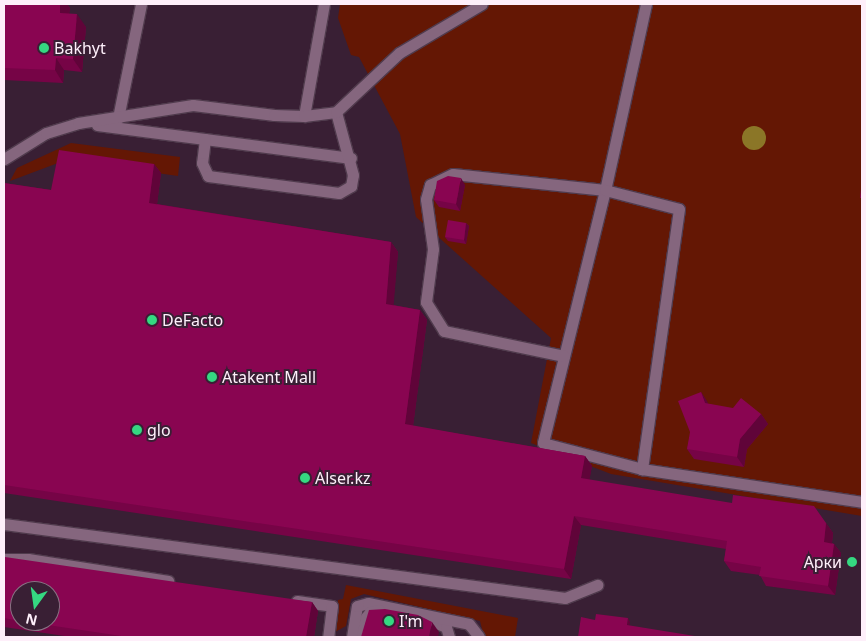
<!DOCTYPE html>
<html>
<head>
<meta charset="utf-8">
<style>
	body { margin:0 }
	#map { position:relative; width:866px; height:641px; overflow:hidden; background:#391f34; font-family:"Noto Sans",sans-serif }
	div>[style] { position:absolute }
	.green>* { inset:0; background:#641704 }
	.water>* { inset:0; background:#8b7627 }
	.round { border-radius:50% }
	.roads { filter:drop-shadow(1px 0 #503b4d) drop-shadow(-1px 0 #503b4d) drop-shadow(0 1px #503b4d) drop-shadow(0 -1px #503b4d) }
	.lane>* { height:11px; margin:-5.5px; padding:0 5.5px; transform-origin:5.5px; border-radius:5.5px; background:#85667e }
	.wall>* { inset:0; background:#760446 }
	.shaded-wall>* { inset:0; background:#600439 }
	.building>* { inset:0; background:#890551 }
	.dots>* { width:14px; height:14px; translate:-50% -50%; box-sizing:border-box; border:2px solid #391f34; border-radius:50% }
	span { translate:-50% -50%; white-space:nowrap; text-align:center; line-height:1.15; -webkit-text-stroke:4px #391f34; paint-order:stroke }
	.poi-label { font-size:16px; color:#feeffa }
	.left { translate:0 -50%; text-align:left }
	.right { translate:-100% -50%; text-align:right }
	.frame { position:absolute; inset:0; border:5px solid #feeffa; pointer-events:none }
	.north { position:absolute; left:10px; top:581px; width:50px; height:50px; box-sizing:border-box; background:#391f34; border:1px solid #887283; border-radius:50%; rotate:194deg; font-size:14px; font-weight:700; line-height:20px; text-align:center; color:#feeffa }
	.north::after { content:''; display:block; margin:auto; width:18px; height:22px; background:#35d881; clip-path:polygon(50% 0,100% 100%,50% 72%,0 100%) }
</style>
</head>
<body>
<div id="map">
	<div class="green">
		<i style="clip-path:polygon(340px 4px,862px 4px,862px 516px,611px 474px,531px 443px,551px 338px,416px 217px,400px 134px,359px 57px,351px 55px,338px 18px)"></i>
		<i style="clip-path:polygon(71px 143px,180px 157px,178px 176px,66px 160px,10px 181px,17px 168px)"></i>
		<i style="clip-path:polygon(346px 585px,518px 618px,515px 637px,484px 637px,480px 621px,364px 594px,351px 599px,346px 626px,335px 632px,338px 600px,343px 599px)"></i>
	</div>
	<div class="water">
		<i class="round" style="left:742px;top:126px;width:24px;height:24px"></i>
	</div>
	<div class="roads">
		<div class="lane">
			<i style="left:646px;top:4px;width:190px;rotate:102.4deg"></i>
			<i style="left:605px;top:190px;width:260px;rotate:103.8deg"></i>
			<i style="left:543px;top:443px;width:102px;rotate:14.7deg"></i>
			<i style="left:642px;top:469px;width:222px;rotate:8.5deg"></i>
			<i style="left:304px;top:116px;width:114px;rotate:-79.9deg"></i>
			<i style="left:118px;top:118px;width:116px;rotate:-78.6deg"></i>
			<i style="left:97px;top:125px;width:256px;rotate:7.4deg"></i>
			<i style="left:205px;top:139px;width:24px;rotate:97deg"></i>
			<i style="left:202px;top:163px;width:14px;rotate:65deg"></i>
			<i style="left:208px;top:176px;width:132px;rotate:7.4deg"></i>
			<i style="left:339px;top:193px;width:14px;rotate:-30deg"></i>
			<i style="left:351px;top:186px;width:11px;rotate:-80deg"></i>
			<i style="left:353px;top:175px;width:65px;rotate:-105.1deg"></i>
			<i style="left:4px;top:159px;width:49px;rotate:-31.8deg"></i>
			<i style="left:46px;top:133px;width:34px;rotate:-17deg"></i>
			<i style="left:78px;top:123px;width:116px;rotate:-8.9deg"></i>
			<i style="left:193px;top:105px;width:82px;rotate:7deg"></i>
			<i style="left:274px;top:115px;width:30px;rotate:2deg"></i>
			<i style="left:304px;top:116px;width:32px;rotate:-7deg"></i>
			<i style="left:336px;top:112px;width:86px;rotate:-43.1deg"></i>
			<i style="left:399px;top:53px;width:96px;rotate:-30.6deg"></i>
			<i style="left:564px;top:356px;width:123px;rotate:-168.2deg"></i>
			<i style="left:444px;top:331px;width:34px;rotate:-122deg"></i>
			<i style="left:426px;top:302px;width:53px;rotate:-82.5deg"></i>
			<i style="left:433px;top:249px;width:50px;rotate:-98deg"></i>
			<i style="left:426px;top:199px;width:15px;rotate:-74deg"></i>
			<i style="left:430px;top:185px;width:25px;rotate:-26deg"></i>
			<i style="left:453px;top:174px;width:153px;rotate:6deg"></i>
			<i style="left:605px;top:190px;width:76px;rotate:14.4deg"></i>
			<i style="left:679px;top:209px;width:263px;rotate:98.1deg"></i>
			<i style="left:4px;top:524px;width:566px;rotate:7.51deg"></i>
			<i style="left:565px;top:598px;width:35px;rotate:-22deg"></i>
			<i style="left:4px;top:559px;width:24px"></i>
			<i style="left:28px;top:559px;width:142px;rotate:8.9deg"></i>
			<i style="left:297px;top:601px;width:35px;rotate:8deg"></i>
			<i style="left:332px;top:606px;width:31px;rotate:97deg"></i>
			<i style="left:431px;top:621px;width:16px;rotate:22deg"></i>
			<i style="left:446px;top:627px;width:10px;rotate:73deg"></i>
			<i style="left:352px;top:637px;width:31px;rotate:-81deg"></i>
			<i style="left:357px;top:606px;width:11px;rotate:-15deg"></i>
			<i style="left:368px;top:603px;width:103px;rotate:11.7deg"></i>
			<i style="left:469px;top:624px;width:16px;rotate:52deg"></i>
			<i style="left:362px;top:637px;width:20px;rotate:-79deg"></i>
			<i style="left:366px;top:617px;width:6px;rotate:-51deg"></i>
			<i style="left:370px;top:612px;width:9px;rotate:-13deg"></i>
		</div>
	</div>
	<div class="wall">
		<i style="clip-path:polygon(4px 4px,67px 4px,70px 8px,69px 14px,86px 27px,82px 72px,64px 70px,63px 83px,4px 80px)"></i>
		<i style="clip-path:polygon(154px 164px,161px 173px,157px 204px,391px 242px,398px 252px,393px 305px,420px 310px,427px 320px,413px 426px,585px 456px,592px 466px,589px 480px,826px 523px,833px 533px,832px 543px,834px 544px,841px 553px,835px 595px,766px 586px,760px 575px,731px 571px,724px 561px,726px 549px,581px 525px,571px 579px,4px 493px,4px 183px,51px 190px)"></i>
		<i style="clip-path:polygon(465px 185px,460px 211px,439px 207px,434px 200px)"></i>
		<i style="clip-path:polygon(466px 223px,469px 226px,466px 244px,448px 241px,445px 237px)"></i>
		<i style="clip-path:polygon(701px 392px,708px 404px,761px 414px,768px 424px,747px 449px,744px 467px,694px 459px,687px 449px)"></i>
		<i style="clip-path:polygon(4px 567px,312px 602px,318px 611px,314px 637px,71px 637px,4px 627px)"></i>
	</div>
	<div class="shaded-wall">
		<i style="clip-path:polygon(60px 4px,67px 4px,70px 8px,68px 25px,60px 13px)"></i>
		<i style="clip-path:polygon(77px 14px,86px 27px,82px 72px,73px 59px)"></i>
		<i style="clip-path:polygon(56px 58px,64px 70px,63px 83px,55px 70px)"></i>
		<i style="clip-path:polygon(154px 164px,161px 173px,156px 212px,149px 203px)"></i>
		<i style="clip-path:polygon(461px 178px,465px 185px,460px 211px,456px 204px)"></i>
		<i style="clip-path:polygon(466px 223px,469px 226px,466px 244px,464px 240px)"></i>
		<i style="clip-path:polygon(391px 242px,398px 252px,393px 313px,386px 304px)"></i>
		<i style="clip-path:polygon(420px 310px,427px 320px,412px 434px,405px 424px)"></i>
		<i style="clip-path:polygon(701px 392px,707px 401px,712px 413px,705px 403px)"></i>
		<i style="clip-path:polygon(761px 414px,768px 424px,747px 449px,744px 467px,737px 457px,740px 439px)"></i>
		<i style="clip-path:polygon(585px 456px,592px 466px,588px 488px,581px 478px)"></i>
		<i style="clip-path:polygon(574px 516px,581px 525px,571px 579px,564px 569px)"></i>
		<i style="clip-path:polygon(826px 523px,833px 533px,831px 552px,824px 542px)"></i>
		<i style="clip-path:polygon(834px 544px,841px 553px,835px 595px,828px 586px)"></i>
		<i style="clip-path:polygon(312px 602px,318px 611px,314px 637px,306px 637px)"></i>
		<i style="clip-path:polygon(628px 618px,630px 622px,629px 628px,627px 625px)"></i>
		<i style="clip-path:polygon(432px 622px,439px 632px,438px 637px,429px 637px)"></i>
	</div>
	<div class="building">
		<i style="clip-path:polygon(4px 4px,60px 4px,60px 13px,77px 14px,73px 59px,56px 58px,55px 70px,4px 68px)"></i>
		<i style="clip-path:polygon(59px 150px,154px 164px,149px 203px,391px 242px,386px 304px,420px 310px,405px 424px,585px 456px,581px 478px,732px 503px,733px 495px,814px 506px,826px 523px,824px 542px,834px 544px,828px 586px,759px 576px,761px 567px,724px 561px,727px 541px,574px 516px,564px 569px,4px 485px,4px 183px,51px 190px)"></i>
		<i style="clip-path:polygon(448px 176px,461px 178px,456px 204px,434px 200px,437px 181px)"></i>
		<i style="clip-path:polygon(862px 180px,862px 198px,860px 198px)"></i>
		<i style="clip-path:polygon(448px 220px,466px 223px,464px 240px,445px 237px)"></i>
		<i style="clip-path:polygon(701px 392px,705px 403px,733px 408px,741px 398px,761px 414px,740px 439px,737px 457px,687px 449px,690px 432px,678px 401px)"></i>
		<i style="clip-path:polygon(5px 557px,312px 602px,306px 637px,128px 637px,21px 621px,50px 621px,50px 591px,20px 591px,20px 621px,4px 618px,4px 567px)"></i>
		<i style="clip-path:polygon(385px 609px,418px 615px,432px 622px,429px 637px,361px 637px,369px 610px)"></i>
		<i style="clip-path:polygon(596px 614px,628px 618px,627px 625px,701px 637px,578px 637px,581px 617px,595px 620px)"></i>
	</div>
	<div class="dots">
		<i style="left:44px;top:48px;background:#35d881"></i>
		<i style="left:152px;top:320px;background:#35d881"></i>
		<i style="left:212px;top:377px;background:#35d881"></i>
		<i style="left:137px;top:430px;background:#35d881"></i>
		<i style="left:305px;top:478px;background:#35d881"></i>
		<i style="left:852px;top:562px;background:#35d881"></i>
		<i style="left:389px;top:621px;background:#35d881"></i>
	</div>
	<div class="poi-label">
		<span class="left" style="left:54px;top:48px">Bakhyt</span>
		<span class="left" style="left:162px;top:320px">DeFacto</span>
		<span class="left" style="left:222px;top:377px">Atakent Mall</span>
		<span class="left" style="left:147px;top:430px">glo</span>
		<span class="left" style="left:315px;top:478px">Alser.kz</span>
		<span class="right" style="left:842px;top:562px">Арки</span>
		<span class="left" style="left:399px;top:621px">I'm</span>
	</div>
	<div class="frame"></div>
	<div class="north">N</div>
</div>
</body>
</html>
